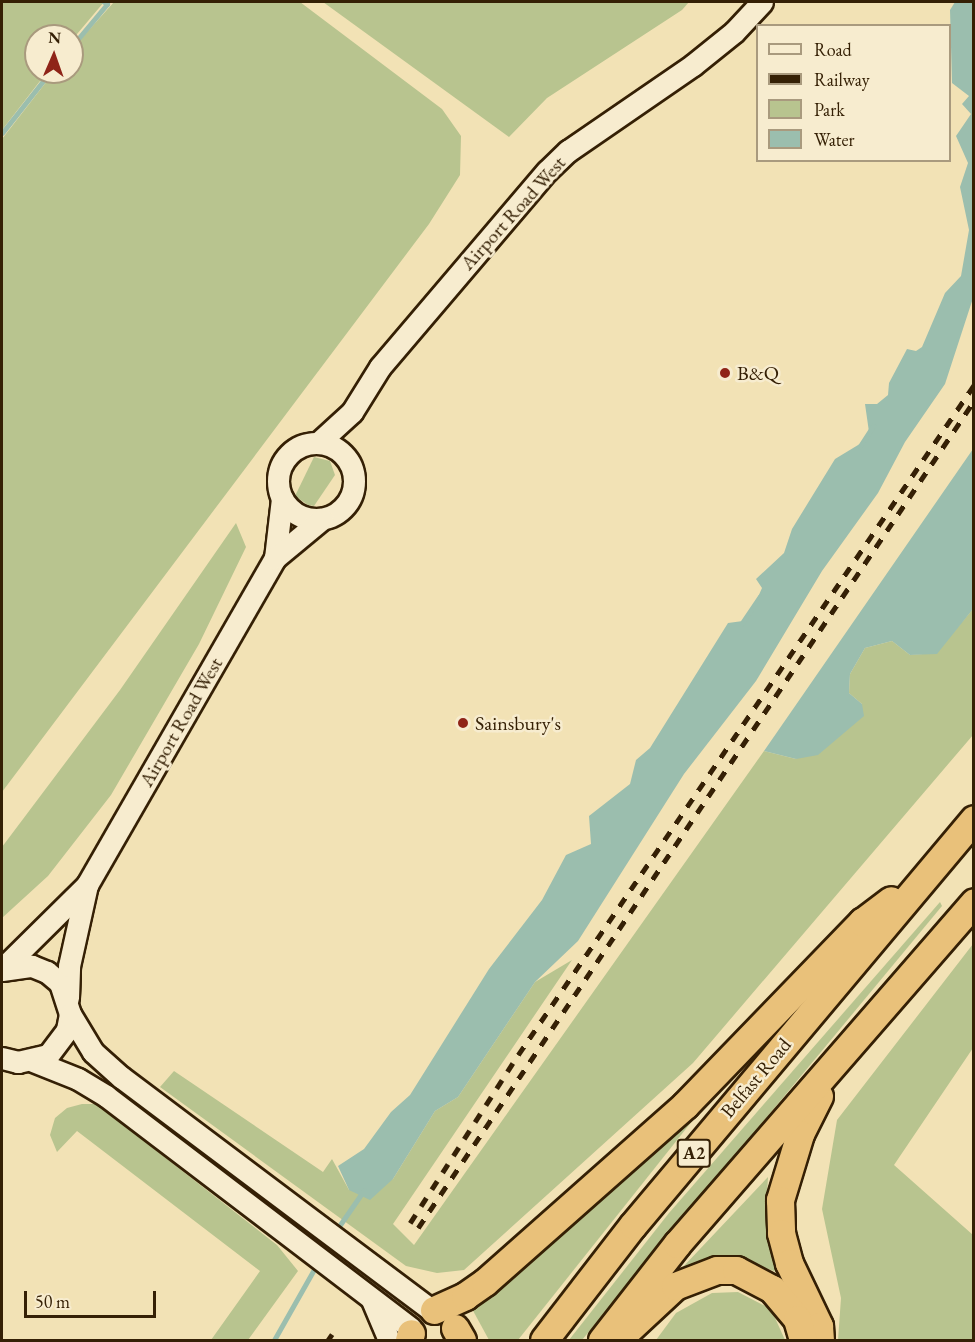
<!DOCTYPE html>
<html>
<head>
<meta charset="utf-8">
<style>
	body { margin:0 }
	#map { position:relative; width:975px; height:1342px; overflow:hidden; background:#f2e2b5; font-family:"EB Garamond",serif }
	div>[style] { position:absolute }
	.green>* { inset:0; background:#b8c48f }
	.water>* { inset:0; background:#9bbeae }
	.stream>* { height:5px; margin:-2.5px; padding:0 2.5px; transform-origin:2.5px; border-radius:2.5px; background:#9bbeae }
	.roads { filter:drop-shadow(2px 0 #352005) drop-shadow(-2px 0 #352005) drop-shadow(0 2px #352005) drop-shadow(0 -2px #352005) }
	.secondary>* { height:21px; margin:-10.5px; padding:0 10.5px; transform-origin:10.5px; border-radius:10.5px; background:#f7eccf }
	.secondary>.ring { margin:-10.5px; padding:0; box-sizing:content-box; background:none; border:21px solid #f7eccf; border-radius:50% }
	.highway>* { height:27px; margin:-13.5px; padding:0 13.5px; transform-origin:13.5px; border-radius:13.5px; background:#e9c17a }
	.rail>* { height:4.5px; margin-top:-2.25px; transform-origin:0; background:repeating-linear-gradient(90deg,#352005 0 10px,transparent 0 20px) }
	.dots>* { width:16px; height:16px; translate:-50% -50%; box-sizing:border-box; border:3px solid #f7eccf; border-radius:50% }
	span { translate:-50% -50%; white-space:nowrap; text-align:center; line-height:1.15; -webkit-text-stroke:5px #f7eccf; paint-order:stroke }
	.shield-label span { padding:2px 4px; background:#f7eccf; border:2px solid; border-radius:4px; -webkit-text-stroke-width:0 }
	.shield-label { font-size:18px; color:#352005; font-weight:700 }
	.street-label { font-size:20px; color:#352005 }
	.poi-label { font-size:20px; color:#352005 }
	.left { translate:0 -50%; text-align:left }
	.frame { position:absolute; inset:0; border:3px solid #352005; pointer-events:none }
	.legend { position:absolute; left:756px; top:24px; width:195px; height:138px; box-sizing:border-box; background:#f7eccf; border:2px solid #a99a7e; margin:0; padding:8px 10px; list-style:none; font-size:18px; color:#352005 }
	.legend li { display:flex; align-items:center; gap:12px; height:30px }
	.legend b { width:30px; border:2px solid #a99a7e }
	.north { position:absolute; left:24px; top:24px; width:60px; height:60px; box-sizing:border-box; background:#f7eccf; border:2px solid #a99a7e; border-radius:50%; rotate:2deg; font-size:16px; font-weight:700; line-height:24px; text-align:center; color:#352005 }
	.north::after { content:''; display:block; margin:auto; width:21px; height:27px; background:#8f2418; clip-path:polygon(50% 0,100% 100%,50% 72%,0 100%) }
	.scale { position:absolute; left:24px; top:1291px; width:132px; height:27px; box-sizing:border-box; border:3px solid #352005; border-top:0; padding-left:8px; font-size:18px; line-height:21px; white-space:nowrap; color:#352005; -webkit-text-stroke:4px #f7eccf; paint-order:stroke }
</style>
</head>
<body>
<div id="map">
	<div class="green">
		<i style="clip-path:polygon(2px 2px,104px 2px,72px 40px,72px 36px,36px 36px,36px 72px,47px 72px,2px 130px)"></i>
		<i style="clip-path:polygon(114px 2px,300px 2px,442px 109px,461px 136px,460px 175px,429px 224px,2px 792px,2px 139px,54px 72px,72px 72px,72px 49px)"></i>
		<i style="clip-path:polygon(323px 2px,689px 2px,682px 10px,547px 98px,509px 137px)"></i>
		<i style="clip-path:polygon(314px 457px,330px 461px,335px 475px,314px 506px,308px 505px,295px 496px)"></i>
		<i style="clip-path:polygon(236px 523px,246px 547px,199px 644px,111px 795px,48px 876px,2px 918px,2px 847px,120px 690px)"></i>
		<i style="clip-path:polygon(973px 609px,973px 735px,693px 1063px,464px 1270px,437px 1273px,406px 1266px,160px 1087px,174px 1071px,323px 1172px,332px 1159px,349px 1190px,393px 1179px,435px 1111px,458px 1097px,535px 982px,572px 960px,393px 1224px,414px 1245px,764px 751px,796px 759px,862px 704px,849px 693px,850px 674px,865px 648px,892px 641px,910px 655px,936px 653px)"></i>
		<i style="clip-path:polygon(940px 902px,942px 906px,582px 1340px,569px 1340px,669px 1213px)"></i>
		<i style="clip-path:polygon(973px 944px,973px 1048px,894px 1165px,973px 1235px,973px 1340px,838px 1340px,841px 1298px,822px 1209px,837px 1120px)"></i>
		<i style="clip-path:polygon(728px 1076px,518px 1340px,489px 1340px,471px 1307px)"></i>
		<i style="clip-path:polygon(82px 1104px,97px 1104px,108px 1113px,277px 1245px,298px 1271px,248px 1340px,211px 1340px,260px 1271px,77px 1131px,57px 1152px,50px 1135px,55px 1118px,67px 1108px)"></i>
		<i style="clip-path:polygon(768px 1177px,766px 1212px,802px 1300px,777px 1272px,730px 1256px,682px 1268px)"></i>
		<i style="clip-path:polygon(738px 1292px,771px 1309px,785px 1340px,656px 1340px,676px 1313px,712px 1293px)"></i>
	</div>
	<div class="water">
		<i style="clip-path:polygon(955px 2px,973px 2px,974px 295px,945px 384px,905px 442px,878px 493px,822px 571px,756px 681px,684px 774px,578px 941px,535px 982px,458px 1097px,435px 1111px,393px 1179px,370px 1200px,349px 1190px,338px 1166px,364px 1149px,391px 1112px,410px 1095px,489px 969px,542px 900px,566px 855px,591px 844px,589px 816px,630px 784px,636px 760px,650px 748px,728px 623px,743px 621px,754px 606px,762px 588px,756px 579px,784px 553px,792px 529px,835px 459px,863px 442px,869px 432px,865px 404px,877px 404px,888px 395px,889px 383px,907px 349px,916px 351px,922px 347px,945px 293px,961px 276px,969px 230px,960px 187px,968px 163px,956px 136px,971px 114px,962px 104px,969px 96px,952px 83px,950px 10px)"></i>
		<i style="clip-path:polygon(973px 449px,973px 609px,937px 654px,910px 655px,892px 641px,865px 648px,850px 674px,849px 693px,862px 704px,864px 716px,818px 755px,796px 759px,764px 751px)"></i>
	</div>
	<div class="stream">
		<i style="left:72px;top:46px;width:55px;rotate:-50.2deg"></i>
		<i style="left:107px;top:4px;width:4px;rotate:-146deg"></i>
		<i style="left:2px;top:133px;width:78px;rotate:-51.8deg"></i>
		<i style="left:860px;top:446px;width:24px;rotate:-57deg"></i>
		<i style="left:742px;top:623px;width:32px;rotate:-56deg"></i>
		<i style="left:335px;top:1232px;width:51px;rotate:-55.4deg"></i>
		<i style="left:274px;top:1340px;width:87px;rotate:-60.5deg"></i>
	</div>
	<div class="roads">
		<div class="secondary">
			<i style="left:318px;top:443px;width:46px;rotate:-42.4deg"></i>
			<i style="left:352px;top:412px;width:53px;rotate:-58.1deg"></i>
			<i style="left:380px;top:367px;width:257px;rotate:-49.6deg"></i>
			<i style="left:547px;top:171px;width:29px;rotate:-44deg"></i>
			<i style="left:568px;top:151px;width:152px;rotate:-34.5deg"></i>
			<i style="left:693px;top:65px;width:53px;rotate:-38.8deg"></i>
			<i style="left:734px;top:32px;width:41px;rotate:-47deg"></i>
			<i class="ring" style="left:278px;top:443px;width:55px;height:55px"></i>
			<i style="left:275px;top:558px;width:60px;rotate:-83.3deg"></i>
			<i style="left:2px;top:969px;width:120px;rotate:-44.7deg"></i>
			<i style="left:87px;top:885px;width:377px;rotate:-60.1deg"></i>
			<i style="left:275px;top:558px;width:61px;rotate:-39.7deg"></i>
			<i style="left:2px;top:970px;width:30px;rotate:-8deg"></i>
			<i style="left:32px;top:966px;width:16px;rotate:22deg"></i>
			<i style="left:47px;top:972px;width:17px;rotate:40deg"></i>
			<i style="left:60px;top:983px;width:33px;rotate:72deg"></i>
			<i style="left:70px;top:1014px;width:16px;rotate:101deg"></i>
			<i style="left:67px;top:1030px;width:31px;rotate:127deg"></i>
			<i style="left:48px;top:1055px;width:31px;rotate:167deg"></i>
			<i style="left:18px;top:1062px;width:16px;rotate:-166deg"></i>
			<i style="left:68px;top:998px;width:32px;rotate:-88deg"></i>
			<i style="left:69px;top:966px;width:83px;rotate:-77.5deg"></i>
			<i style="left:70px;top:1014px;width:44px;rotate:58.8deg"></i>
			<i style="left:93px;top:1052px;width:38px;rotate:42deg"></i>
			<i style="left:121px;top:1077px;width:388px;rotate:36.9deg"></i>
			<i style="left:33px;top:1061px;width:48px;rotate:21.8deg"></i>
			<i style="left:78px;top:1079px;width:33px;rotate:31deg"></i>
			<i style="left:106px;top:1096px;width:383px;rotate:37.3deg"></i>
			<i style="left:372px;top:1300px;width:43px;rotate:67deg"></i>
		</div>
		<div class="highway">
			<i style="left:819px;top:1096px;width:42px;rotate:116.6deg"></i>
			<i style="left:800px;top:1134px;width:69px;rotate:106.9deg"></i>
			<i style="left:780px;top:1200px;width:33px;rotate:88deg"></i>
			<i style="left:781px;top:1233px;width:31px;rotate:75deg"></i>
			<i style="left:789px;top:1263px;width:70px;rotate:64.5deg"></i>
			<i style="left:819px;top:1326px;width:14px;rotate:86deg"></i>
			<i style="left:434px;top:1310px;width:34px;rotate:-24deg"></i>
			<i style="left:465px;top:1296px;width:24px;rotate:-35deg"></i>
			<i style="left:485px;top:1282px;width:267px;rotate:-41.5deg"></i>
			<i style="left:685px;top:1105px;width:255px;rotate:-46deg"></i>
			<i style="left:862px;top:922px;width:36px;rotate:-37deg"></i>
			<i style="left:455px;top:1328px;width:14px;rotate:60deg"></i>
			<i style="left:409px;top:1340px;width:7px;rotate:-74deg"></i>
			<i style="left:544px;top:1340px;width:145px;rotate:-52.3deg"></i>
			<i style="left:633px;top:1225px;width:530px;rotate:-49.97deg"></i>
			<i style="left:602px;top:1340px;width:122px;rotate:-52deg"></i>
			<i style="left:677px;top:1244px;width:453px;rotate:-49deg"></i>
			<i style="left:617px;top:1340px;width:79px;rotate:-43deg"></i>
			<i style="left:675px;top:1286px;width:45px;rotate:-20.9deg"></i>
			<i style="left:717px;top:1270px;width:19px"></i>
			<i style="left:736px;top:1270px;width:41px;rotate:27.8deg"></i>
			<i style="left:772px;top:1289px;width:39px;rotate:50deg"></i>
			<i style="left:797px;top:1319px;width:22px;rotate:74deg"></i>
		</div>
	</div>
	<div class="rail">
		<i style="left:410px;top:1223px;width:200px;rotate:-57.3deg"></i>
		<i style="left:518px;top:1055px;width:810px;rotate:-55.76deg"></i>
		<i style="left:418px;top:1228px;width:997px;rotate:-56.09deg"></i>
		<i style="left:328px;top:1340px;width:7px;rotate:-56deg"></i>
	</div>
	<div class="dots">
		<i style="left:725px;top:373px;background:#8f2418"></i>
		<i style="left:463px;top:723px;background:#8f2418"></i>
	</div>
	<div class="shield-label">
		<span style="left:694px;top:1153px">A2</span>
	</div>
	<div class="street-label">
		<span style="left:513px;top:213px;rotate:-48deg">Airport Road West</span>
		<span style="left:181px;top:722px;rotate:-60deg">Airport Road West</span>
		<span style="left:756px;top:1078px;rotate:-50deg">Belfast Road</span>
	</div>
	<div class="poi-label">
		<span class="left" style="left:737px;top:373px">B&amp;Q</span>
		<span class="left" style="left:475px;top:723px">Sainsbury's</span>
	</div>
	<div class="frame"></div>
	<ul class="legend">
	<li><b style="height:8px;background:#f7eccf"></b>Road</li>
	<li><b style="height:8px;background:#352005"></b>Railway</li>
	<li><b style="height:16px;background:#b8c48f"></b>Park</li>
	<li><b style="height:16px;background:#9bbeae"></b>Water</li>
	</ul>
	<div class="north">N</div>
	<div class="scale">50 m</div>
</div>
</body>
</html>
